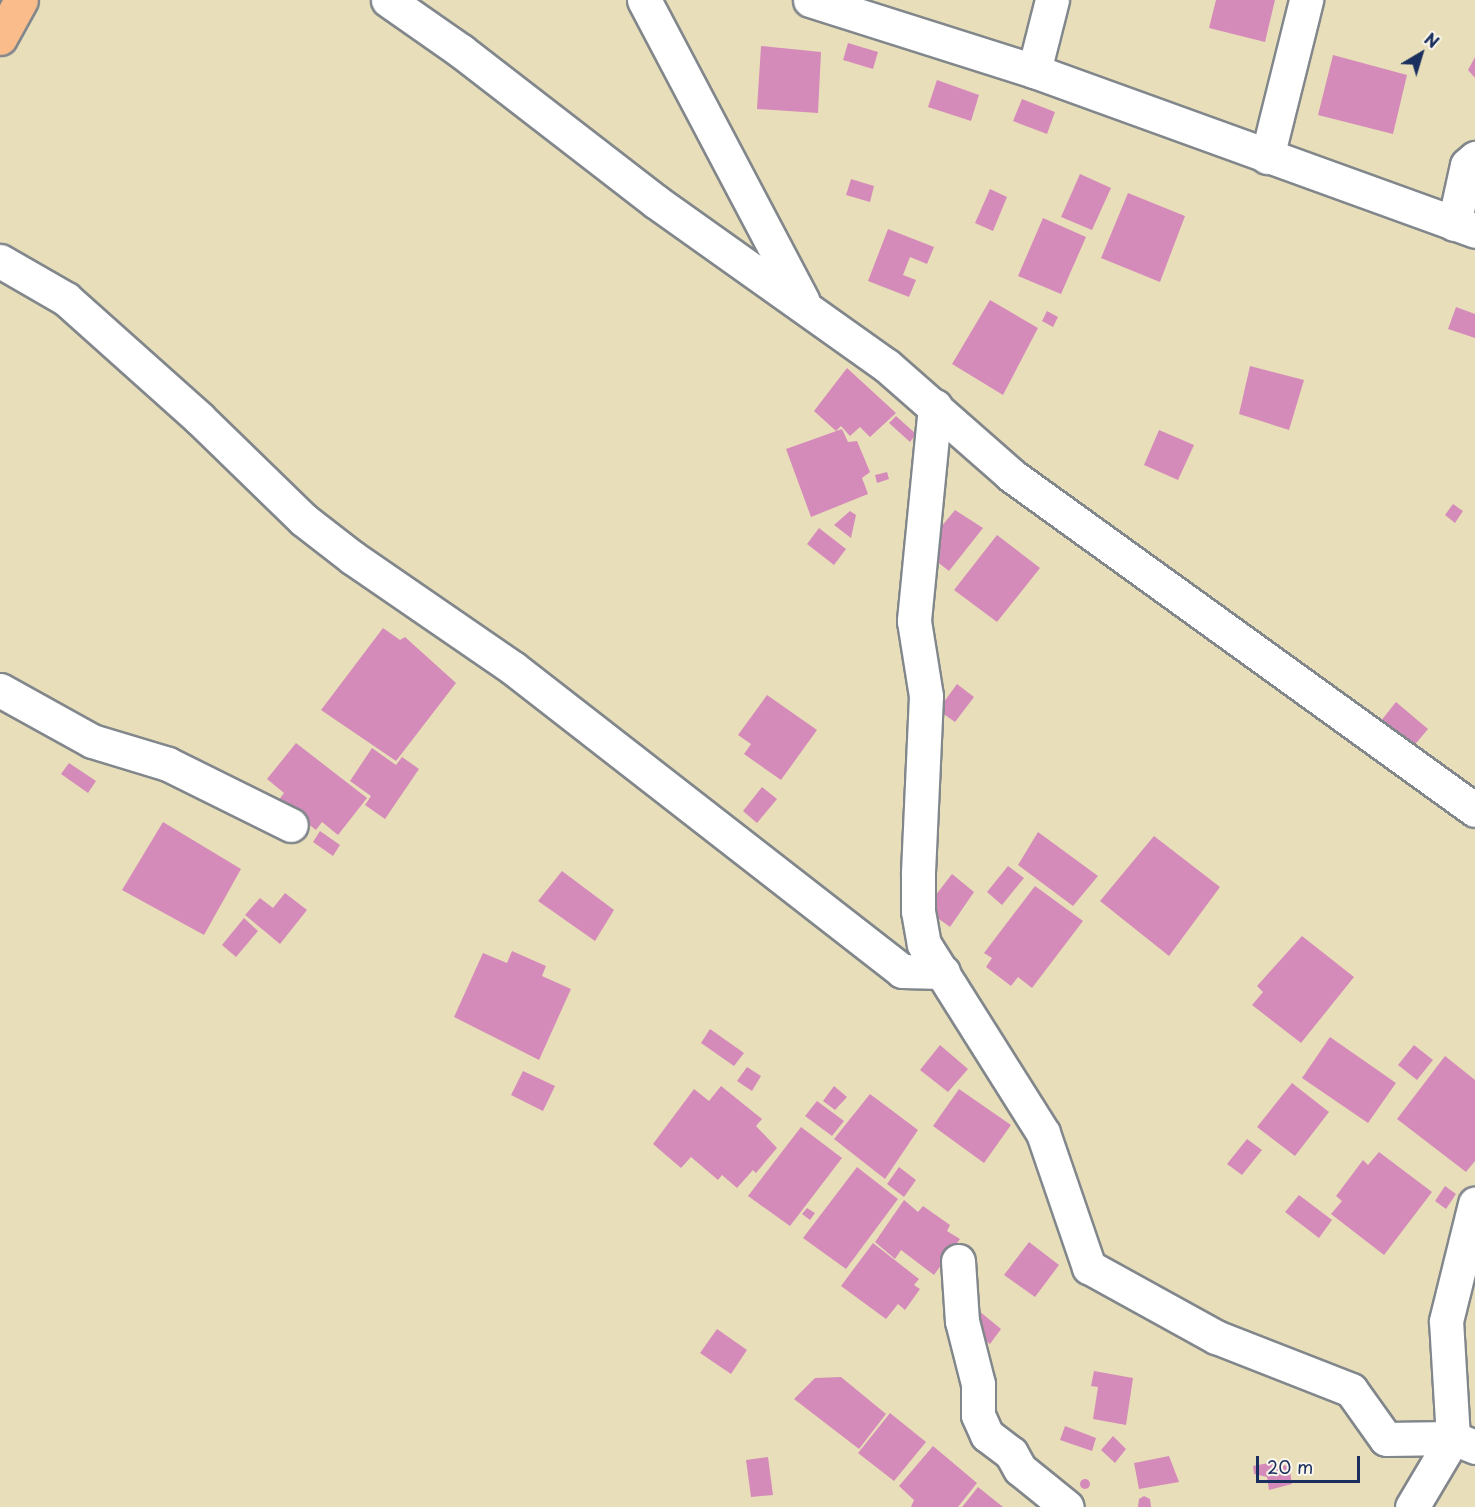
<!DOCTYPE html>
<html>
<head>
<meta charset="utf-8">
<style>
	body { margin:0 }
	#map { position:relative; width:1475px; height:1507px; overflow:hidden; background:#e8dfba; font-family:"Playpen Sans",sans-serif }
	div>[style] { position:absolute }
	.building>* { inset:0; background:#d58bba }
	.round { border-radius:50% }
	.roads { filter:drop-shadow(2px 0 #82878c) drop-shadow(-2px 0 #82878c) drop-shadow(0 2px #82878c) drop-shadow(0 -2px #82878c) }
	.street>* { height:33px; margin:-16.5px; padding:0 16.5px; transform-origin:16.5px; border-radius:16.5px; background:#fff }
	.highway>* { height:33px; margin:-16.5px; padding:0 16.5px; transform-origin:16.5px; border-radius:16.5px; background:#f9bc8a }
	span { translate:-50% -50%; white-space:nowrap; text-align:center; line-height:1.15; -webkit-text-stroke:5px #fbf7ec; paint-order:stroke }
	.north { position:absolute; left:1391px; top:24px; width:60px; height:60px; -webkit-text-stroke:4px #fbf7ec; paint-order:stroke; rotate:38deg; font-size:16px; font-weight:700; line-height:24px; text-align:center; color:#1b2f5e }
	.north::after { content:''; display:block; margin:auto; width:21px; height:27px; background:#1b2f5e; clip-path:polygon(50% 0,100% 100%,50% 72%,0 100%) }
	.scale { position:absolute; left:1256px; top:1456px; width:104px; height:27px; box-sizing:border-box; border:3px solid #1b2f5e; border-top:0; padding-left:8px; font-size:18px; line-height:21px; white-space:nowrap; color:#1b2f5e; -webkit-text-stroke:4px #fbf7ec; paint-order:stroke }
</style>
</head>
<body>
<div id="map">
	<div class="building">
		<i style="clip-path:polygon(1216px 0,1275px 0,1265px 42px,1209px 28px)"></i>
		<i style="clip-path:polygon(848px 43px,878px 52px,873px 69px,843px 60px)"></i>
		<i style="clip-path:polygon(761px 46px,821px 52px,818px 113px,757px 109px)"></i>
		<i style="clip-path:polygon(1333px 55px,1407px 75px,1393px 134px,1318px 115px)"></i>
		<i style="clip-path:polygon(1475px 57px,1475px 78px,1468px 70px)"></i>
		<i style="clip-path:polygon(937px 80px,979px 95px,971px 121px,928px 107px)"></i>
		<i style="clip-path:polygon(1022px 99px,1055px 112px,1047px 134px,1013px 121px)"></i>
		<i style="clip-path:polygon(1080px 174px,1111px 188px,1092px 230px,1061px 217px)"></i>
		<i style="clip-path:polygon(851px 179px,874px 186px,870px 202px,846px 195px)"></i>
		<i style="clip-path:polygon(990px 189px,1007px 197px,993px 231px,975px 223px)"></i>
		<i style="clip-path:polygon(1128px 193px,1185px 216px,1160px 282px,1101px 258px)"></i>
		<i style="clip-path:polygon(1043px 218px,1086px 237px,1061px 294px,1018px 276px)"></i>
		<i style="clip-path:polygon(888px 229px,934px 247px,927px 264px,910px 257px,903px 275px,916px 280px,909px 297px,868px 281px)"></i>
		<i style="clip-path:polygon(990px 300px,1038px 328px,1003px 395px,952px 364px)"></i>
		<i style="clip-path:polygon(1456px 307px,1475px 314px,1475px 338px,1448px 329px)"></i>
		<i style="clip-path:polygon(1047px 311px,1058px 317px,1053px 327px,1042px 321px)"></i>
		<i style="clip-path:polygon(1250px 366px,1304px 380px,1289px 430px,1239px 414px)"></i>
		<i style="clip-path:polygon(847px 368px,896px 413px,870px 437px,860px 427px,850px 436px,841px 426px,836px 431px,814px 411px)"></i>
		<i style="clip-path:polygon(896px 416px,916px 434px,910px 442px,889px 423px)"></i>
		<i style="clip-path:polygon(842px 429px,848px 442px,857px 441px,870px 472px,862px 478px,868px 494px,811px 517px,786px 449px)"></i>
		<i style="clip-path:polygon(1159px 430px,1194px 445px,1178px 480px,1144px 465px)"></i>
		<i style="clip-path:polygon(887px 472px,889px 479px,877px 483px,875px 475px)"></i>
		<i style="clip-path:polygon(1453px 504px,1463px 511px,1455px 523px,1445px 515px)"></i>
		<i style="clip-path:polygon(955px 510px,983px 528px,949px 571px,922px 550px)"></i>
		<i style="clip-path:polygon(850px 511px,856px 515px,851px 538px,834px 525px)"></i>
		<i style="clip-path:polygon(819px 528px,846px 549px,834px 565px,807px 544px)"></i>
		<i style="clip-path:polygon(997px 535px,1040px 568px,997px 622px,954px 590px)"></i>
		<i style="clip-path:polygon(383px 628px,400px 640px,405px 637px,456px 683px,396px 761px,321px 710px)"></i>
		<i style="clip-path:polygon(957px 684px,974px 697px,955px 722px,938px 710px)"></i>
		<i style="clip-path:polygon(767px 695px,817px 730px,781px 780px,744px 754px,751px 744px,738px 735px)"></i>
		<i style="clip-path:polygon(1396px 702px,1428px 729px,1412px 748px,1380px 722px)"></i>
		<i style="clip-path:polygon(296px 743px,367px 798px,338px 835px,322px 822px,316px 830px,278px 801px,284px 793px,267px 779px)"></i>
		<i style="clip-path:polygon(372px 748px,396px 765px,402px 757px,419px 769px,385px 819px,365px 805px,371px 796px,350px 781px)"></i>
		<i style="clip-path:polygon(69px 763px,96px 781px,88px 793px,61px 774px)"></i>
		<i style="clip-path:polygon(762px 787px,777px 799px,757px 823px,743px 811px)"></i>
		<i style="clip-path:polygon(163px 822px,241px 869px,204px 935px,122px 890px)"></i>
		<i style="clip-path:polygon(320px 831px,340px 845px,333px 856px,313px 842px)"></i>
		<i style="clip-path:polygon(1038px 832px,1098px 876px,1073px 906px,1018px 865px)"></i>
		<i style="clip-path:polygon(1154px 836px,1220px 887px,1169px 956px,1100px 901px)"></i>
		<i style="clip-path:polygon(1008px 866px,1024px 878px,1002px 905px,987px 892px)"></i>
		<i style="clip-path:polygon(562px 871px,614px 910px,595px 941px,538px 901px)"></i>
		<i style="clip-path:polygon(952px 874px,974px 892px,950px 927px,925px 909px)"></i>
		<i style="clip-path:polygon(1035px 886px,1083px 921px,1032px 988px,1018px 977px,1011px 986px,986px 967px,992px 958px,984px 953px)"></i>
		<i style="clip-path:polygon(285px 893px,307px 910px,280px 944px,245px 915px,260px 898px,273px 908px)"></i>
		<i style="clip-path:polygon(244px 918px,258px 931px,236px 957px,222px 945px)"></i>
		<i style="clip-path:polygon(1302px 936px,1354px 977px,1301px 1043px,1252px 1005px,1263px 992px,1257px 986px)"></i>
		<i style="clip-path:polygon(512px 951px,546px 966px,542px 976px,571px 989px,539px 1060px,454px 1017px,483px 953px,507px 963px)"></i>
		<i style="clip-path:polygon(710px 1029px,744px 1053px,734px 1066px,701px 1043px)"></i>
		<i style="clip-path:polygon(1330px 1037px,1396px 1083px,1368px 1123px,1302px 1078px)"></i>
		<i style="clip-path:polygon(940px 1045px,968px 1069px,948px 1092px,920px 1070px)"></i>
		<i style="clip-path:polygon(1414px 1045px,1433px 1060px,1417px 1080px,1398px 1065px)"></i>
		<i style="clip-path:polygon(1445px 1056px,1475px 1080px,1475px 1161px,1466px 1172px,1397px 1119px)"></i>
		<i style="clip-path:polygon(747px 1067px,761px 1076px,752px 1091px,737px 1081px)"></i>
		<i style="clip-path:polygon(523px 1071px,555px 1086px,543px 1111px,511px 1095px)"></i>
		<i style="clip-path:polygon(1292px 1083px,1329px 1112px,1295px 1156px,1257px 1127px)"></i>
		<i style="clip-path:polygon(721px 1086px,762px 1119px,756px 1126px,777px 1148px,756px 1173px,753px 1170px,737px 1188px,722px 1175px,718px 1180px,691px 1157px,681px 1168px,653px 1144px,694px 1089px,709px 1101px)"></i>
		<i style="clip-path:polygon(834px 1086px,847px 1097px,835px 1110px,823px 1101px)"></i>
		<i style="clip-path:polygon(959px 1089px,1011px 1125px,984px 1163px,933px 1126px)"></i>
		<i style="clip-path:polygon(870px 1094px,918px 1130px,885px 1179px,834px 1139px)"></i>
		<i style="clip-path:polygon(817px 1101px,844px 1121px,832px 1136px,805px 1116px)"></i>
		<i style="clip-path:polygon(801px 1127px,842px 1158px,790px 1226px,748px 1196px)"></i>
		<i style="clip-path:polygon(1247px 1139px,1262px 1150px,1242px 1175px,1227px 1164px)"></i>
		<i style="clip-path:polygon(1379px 1152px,1432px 1192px,1384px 1255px,1331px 1214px,1342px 1201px,1336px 1196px,1363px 1160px,1368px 1165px)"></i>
		<i style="clip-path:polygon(857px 1167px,898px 1199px,846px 1269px,803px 1238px)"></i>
		<i style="clip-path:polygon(899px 1167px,916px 1180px,904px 1197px,887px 1184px)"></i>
		<i style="clip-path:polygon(1445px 1186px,1456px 1194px,1446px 1209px,1435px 1201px)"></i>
		<i style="clip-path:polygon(1299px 1195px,1332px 1220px,1319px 1238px,1285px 1212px)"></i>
		<i style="clip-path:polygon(904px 1200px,918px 1212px,923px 1206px,950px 1225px,947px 1231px,960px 1239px,934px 1275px,901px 1250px,895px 1259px,875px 1242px)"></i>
		<i style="clip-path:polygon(807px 1208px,815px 1213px,810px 1220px,802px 1214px)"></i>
		<i style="clip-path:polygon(1029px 1242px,1059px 1265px,1035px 1297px,1004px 1275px)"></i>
		<i style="clip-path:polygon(873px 1243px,919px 1279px,914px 1285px,920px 1289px,905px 1310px,898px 1304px,886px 1319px,841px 1286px)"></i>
		<i style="clip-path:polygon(979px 1311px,1001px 1329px,990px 1344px,967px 1326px)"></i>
		<i style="clip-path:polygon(717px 1329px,747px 1350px,731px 1374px,700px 1353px)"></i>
		<i style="clip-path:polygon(1094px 1371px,1133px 1378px,1126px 1425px,1093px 1419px,1098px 1387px,1091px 1386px)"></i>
		<i style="clip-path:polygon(841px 1377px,886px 1414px,859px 1449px,794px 1399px,815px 1378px)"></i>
		<i style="clip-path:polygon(890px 1413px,926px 1442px,894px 1481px,858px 1453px)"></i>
		<i style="clip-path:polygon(1065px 1426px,1096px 1438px,1092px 1451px,1060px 1440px)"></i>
		<i style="clip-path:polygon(1113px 1436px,1126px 1449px,1115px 1463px,1101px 1450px)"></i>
		<i style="clip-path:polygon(933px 1446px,977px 1483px,958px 1507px,911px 1507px,914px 1500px,899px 1486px)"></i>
		<i style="clip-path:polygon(1169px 1456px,1179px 1482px,1139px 1489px,1134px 1463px)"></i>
		<i style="clip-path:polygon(768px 1457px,773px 1495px,751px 1497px,746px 1460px)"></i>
		<i style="clip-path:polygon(1278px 1461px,1280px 1466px,1289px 1465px,1292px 1484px,1269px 1490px,1267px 1477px,1254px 1474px,1253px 1466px)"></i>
		<i class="round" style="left:1080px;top:1479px;width:10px;height:10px"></i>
		<i style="clip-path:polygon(978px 1487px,1003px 1507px,962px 1507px)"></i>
		<i style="clip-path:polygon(1144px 1496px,1150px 1499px,1151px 1507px,1138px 1507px,1139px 1499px)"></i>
	</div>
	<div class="roads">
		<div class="street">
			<i style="left:388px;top:0;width:89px;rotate:34.9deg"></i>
			<i style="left:461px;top:51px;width:245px;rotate:37.7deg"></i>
			<i style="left:655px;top:201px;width:283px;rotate:35.4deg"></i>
			<i style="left:886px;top:365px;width:167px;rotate:41.3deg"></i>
			<i style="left:1011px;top:475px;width:572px;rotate:35.83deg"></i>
			<i style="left:644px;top:0;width:340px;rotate:62.2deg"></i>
			<i style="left:810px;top:0;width:235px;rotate:17.6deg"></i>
			<i style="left:1034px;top:71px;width:469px;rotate:19.9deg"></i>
			<i style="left:1034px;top:71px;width:73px;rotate:-75.8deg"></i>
			<i style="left:1267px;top:157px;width:162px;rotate:-76deg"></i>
			<i style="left:1454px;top:224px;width:60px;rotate:-77.6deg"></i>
			<i style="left:1467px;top:165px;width:11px;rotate:-41deg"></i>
			<i style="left:0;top:261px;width:76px;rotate:29.9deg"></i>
			<i style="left:66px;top:299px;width:178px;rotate:41.8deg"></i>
			<i style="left:199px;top:418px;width:146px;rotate:44.2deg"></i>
			<i style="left:304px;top:520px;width:62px;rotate:37.8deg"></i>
			<i style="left:353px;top:558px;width:194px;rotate:34.5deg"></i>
			<i style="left:513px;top:668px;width:493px;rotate:37.9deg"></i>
			<i style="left:902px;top:971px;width:41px;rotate:1.4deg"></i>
			<i style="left:935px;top:406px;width:216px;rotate:95.6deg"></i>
			<i style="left:914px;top:621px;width:76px;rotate:80.9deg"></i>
			<i style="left:926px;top:696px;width:179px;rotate:92.6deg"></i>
			<i style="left:918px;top:875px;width:36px;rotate:90deg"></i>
			<i style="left:918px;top:911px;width:34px;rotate:80deg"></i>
			<i style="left:924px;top:944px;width:223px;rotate:57.8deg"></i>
			<i style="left:1043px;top:1133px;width:142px;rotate:71.1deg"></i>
			<i style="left:1089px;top:1267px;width:145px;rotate:28.9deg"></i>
			<i style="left:1216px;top:1337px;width:145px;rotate:21.4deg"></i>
			<i style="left:1351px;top:1390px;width:60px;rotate:54.5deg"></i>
			<i style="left:1386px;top:1439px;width:67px;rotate:-0.9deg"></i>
			<i style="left:1453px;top:1438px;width:24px;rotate:22deg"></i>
			<i style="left:0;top:690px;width:105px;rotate:29deg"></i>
			<i style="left:92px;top:741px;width:79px;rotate:16.8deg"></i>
			<i style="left:168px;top:764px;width:137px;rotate:26.4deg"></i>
			<i style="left:958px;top:1261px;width:60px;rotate:86.2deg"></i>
			<i style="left:962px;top:1321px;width:65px;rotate:75.7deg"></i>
			<i style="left:978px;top:1384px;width:31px;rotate:90deg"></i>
			<i style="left:978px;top:1415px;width:22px;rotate:66deg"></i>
			<i style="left:987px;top:1435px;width:30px;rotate:37deg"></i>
			<i style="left:1011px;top:1453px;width:18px;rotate:61deg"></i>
			<i style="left:1020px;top:1469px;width:60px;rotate:39deg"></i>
			<i style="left:1412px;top:1507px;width:80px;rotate:-59.3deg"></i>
			<i style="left:1453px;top:1438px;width:117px;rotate:-93.4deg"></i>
			<i style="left:1446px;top:1321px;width:121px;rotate:-76.1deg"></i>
		</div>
		<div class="highway">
			<i style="left:0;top:38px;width:43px;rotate:-61.1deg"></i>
		</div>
	</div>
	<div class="north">N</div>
	<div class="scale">20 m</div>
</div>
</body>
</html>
